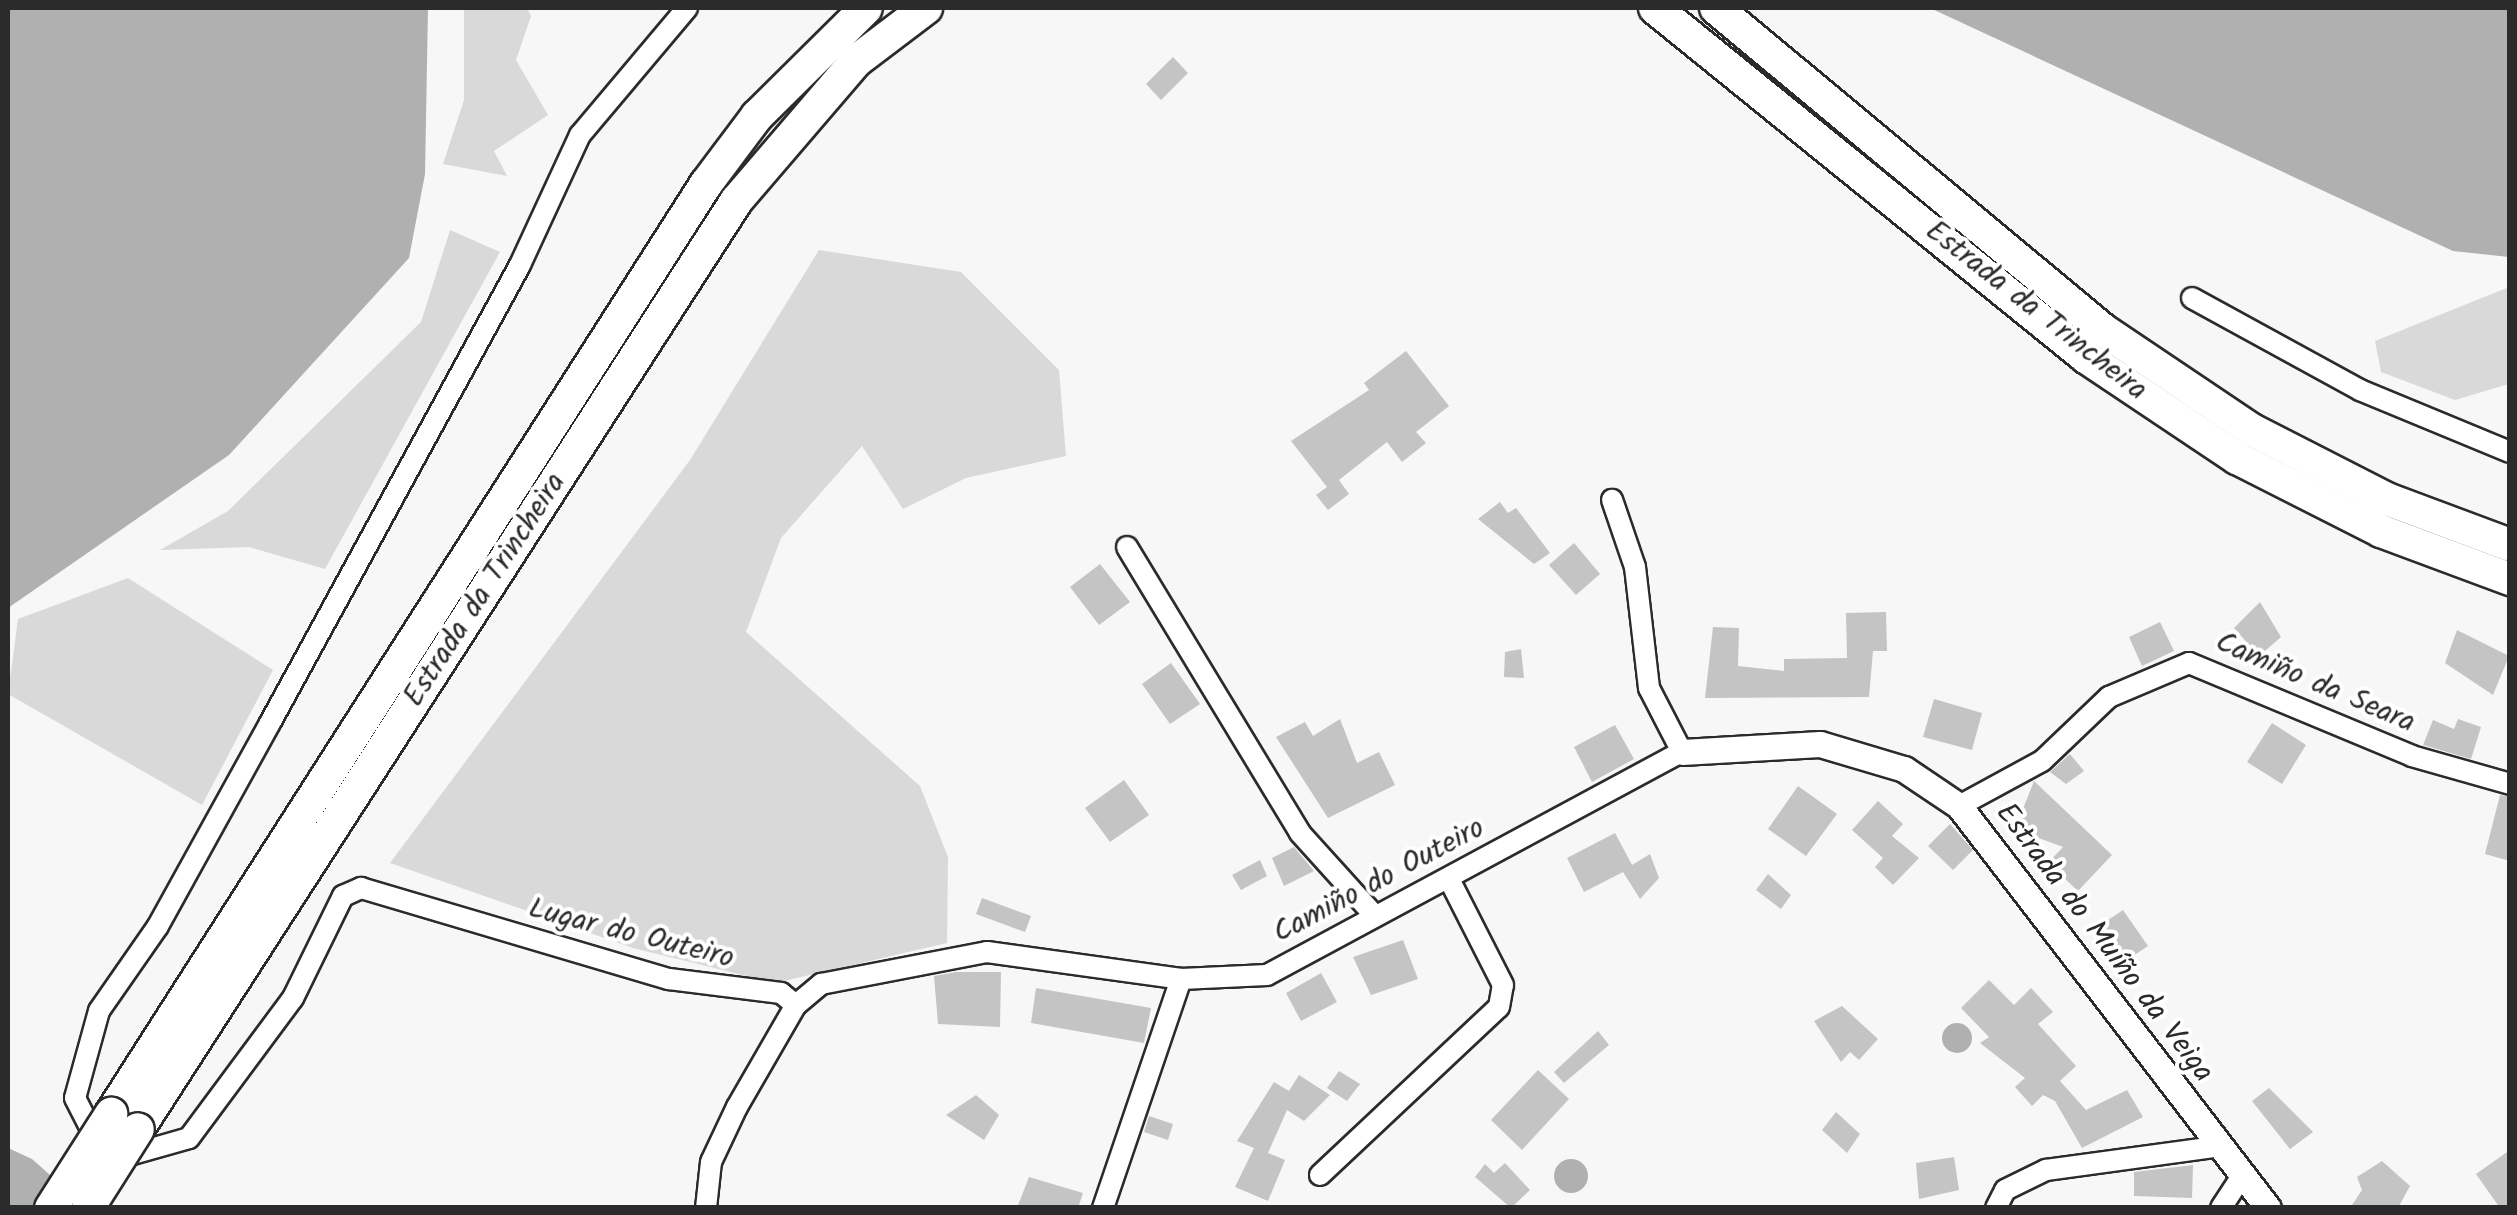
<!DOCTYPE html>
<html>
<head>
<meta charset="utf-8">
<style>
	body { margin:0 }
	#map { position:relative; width:2517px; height:1215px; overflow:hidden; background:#f7f7f7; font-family:Kalam,sans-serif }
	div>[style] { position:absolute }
	.green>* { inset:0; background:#d9d9d9 }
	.water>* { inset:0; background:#b0b0b0 }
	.round { border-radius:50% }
	.building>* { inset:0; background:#c4c4c4 }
	.roads { filter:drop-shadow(2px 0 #2b2b2b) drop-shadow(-2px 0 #2b2b2b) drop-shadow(0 2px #2b2b2b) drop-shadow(0 -2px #2b2b2b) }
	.minor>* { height:20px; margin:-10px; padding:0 10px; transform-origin:10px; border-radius:10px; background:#fff }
	.tertiary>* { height:25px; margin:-12.5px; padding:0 12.5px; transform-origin:12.5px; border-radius:12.5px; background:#fff }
	.trunk>* { height:32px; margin:-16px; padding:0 16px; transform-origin:16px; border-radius:16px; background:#fff }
	.bridges { filter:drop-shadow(2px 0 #2b2b2b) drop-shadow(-2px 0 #2b2b2b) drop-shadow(0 2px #2b2b2b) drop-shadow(0 -2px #2b2b2b) }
	.trunk-bridge>* { height:32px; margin:-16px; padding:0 16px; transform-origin:16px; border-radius:16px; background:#fff }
	span { translate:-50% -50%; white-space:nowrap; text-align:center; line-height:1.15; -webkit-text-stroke:8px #fff; paint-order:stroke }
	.street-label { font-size:30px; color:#2b2b2b }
	.frame { position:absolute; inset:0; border:10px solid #2b2b2b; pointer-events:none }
</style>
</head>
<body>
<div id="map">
	<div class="green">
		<i style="clip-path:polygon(464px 8px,527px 8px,531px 16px,516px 60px,548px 115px,494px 151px,507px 176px,443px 164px,464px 100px)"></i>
		<i style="clip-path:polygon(450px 230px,500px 252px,325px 569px,249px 547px,160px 550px,228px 511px,421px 322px)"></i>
		<i style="clip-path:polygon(819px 250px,961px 272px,1059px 370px,1066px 456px,966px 478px,903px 509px,862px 446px,781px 538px,746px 632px,920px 786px,948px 857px,947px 943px,775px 983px,633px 948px,390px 863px,690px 460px)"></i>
		<i style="clip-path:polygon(2509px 287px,2509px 384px,2455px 400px,2381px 372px,2375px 341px)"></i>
		<i style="clip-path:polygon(128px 578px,273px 670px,202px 805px,8px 694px,18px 619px)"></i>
	</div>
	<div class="water">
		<i style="clip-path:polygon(8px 8px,428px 8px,425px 174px,409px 258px,229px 455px,8px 608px)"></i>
		<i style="clip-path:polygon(1930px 8px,2509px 8px,2509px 257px,2453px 251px)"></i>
		<i class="round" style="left:1942px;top:1023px;width:30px;height:30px"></i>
		<i style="clip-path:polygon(8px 1148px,32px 1159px,86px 1207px,8px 1207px)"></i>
		<i class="round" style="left:1554px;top:1159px;width:34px;height:34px"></i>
	</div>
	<div class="building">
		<i style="clip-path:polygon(1173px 57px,1188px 73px,1161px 100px,1146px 84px)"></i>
		<i style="clip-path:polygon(1406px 351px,1449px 406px,1416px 432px,1426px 443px,1402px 462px,1387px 442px,1339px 480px,1349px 494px,1328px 510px,1316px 495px,1327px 487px,1291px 441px,1369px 390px,1364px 383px)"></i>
		<i style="clip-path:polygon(1500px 502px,1508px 513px,1516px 508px,1550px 553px,1534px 564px,1478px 519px)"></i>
		<i style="clip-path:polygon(1574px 543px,1600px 574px,1576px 595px,1549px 565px)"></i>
		<i style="clip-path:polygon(1100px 564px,1130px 602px,1099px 625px,1070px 587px)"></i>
		<i style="clip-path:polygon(2260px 602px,2281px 637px,2259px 656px,2234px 628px)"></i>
		<i style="clip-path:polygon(1886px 612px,1887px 651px,1873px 651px,1869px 697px,1705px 698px,1713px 627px,1739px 628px,1738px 666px,1784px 671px,1784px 659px,1847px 658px,1846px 613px)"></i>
		<i style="clip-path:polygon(2160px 622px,2174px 651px,2142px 666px,2129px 637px)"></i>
		<i style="clip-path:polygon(2457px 630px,2509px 656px,2493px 695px,2445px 663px)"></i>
		<i style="clip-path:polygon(1521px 649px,1524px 678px,1504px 677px,1505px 652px)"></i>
		<i style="clip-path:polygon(1171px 663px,1200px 704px,1170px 724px,1142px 684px)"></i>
		<i style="clip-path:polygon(1934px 699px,1982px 713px,1972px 750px,1923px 737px)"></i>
		<i style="clip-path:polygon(1340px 719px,1357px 763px,1379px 752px,1395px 785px,1328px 818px,1276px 737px,1305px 722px,1313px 736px)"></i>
		<i style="clip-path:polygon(2458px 719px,2481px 727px,2471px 759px,2423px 745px,2433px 720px,2454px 729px)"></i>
		<i style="clip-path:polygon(2272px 723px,2306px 745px,2282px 784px,2247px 762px)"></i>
		<i style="clip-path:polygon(1615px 725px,1634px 759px,1592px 782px,1574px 747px)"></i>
		<i style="clip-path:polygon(2070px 754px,2084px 771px,2066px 784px,2050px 772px)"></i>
		<i style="clip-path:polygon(1124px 780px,1149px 815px,1110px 842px,1085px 808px)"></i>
		<i style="clip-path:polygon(2034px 781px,2112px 855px,2078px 891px,2048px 863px,2063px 847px,2015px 829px)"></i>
		<i style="clip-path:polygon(1798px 786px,1837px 814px,1806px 856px,1768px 829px)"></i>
		<i style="clip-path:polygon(2500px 795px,2510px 797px,2510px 861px,2485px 854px)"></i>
		<i style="clip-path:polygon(1878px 801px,1903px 824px,1892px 836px,1919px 858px,1893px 885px,1875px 867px,1883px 858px,1852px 830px)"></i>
		<i style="clip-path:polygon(1950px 824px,1973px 850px,1953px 870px,1928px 846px)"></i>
		<i style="clip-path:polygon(1615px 833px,1632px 865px,1650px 854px,1659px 878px,1640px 899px,1623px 872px,1584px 892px,1567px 858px)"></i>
		<i style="clip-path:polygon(1294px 847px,1314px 871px,1284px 886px,1272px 858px)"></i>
		<i style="clip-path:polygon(1260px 860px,1267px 876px,1241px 890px,1232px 875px)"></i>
		<i style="clip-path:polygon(1768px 874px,1791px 895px,1781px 909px,1756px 890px)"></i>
		<i style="clip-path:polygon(982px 898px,1031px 916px,1025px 932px,976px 914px)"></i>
		<i style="clip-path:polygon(2123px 910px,2148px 946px,2118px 966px,2102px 924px)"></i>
		<i style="clip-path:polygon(1403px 940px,1418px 979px,1371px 995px,1353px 957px)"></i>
		<i style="clip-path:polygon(956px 972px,1001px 972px,1000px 1027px,938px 1024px,934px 976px)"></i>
		<i style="clip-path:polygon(1321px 973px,1337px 1002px,1301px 1021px,1286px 993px)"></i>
		<i style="clip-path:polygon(1989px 980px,2014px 1005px,2031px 988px,2053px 1012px,2038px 1024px,2076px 1066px,2060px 1081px,2086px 1110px,2127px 1090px,2143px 1117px,2082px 1148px,2055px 1101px,2043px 1095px,2032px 1106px,2015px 1087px,2025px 1078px,1980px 1043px,1989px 1037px,1961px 1008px)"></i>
		<i style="clip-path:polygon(1036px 988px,1151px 1008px,1144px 1043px,1031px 1023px)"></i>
		<i style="clip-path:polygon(1842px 1006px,1878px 1039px,1859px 1060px,1850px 1052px,1841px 1062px,1814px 1021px)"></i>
		<i style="clip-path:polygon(1598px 1031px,1609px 1045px,1564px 1083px,1554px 1072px)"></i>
		<i style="clip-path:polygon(1538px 1070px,1569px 1099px,1522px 1150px,1491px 1120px)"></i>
		<i style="clip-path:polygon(1339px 1071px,1360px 1084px,1347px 1101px,1327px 1088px)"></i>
		<i style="clip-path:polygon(1299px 1075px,1330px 1095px,1304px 1121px,1287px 1110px,1268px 1153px,1285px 1160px,1268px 1201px,1235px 1187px,1254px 1148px,1237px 1141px,1274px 1082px,1289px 1091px)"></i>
		<i style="clip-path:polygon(2269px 1088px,2313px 1132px,2290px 1149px,2252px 1101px)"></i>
		<i style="clip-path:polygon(976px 1095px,999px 1115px,984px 1140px,946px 1115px)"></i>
		<i style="clip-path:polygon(1836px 1112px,1860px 1134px,1847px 1153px,1822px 1130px)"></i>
		<i style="clip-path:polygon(1149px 1116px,1173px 1124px,1168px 1140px,1144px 1132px)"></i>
		<i style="clip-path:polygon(2510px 1150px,2510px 1208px,2500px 1208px,2476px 1174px)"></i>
		<i style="clip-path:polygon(1954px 1157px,1959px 1190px,1919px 1199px,1916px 1163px)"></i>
		<i style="clip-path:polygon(2382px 1161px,2410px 1186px,2398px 1208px,2350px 1208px,2362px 1190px,2357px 1177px)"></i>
		<i style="clip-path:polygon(1505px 1163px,1530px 1190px,1511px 1208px,1475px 1177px,1485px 1164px,1494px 1173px)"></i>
		<i style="clip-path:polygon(2193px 1165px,2192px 1198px,2134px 1196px,2134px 1172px)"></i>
		<i style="clip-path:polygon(1029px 1177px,1083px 1193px,1078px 1208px,1017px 1208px)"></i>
	</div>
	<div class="roads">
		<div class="minor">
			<i style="left:687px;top:8px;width:166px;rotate:130.1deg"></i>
			<i style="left:580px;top:135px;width:143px;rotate:114.8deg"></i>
			<i style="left:520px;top:265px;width:522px;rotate:118.63deg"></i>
			<i style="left:270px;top:723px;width:232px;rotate:118.9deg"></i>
			<i style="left:158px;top:926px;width:103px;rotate:124.8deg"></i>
			<i style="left:99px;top:1011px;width:90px;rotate:105.4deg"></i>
			<i style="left:75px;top:1098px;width:36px;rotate:63deg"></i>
			<i style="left:91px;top:1130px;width:48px;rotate:29.7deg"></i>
			<i style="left:133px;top:1154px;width:58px;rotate:-15.9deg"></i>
			<i style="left:189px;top:1138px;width:174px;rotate:-53.4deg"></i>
			<i style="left:293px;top:998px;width:114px;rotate:-63.9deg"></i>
			<i style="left:343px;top:896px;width:20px;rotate:-24deg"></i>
			<i style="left:361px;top:888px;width:321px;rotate:16.5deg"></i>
			<i style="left:669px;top:979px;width:113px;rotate:7.1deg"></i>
			<i style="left:781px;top:993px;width:19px;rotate:39deg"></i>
			<i style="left:2192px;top:298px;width:192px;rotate:28.7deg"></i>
			<i style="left:2360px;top:390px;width:162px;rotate:22.5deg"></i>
			<i style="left:1127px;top:547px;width:334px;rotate:58.8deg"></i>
			<i style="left:1300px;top:833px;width:112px;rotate:47.9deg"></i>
			<i style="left:1959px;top:806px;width:94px;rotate:-28.5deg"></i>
			<i style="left:2042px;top:761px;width:93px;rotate:-43.7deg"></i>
			<i style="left:2109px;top:697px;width:87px;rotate:-23deg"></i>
			<i style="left:2189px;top:663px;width:242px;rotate:22.6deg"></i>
			<i style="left:2412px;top:756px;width:102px;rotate:15.9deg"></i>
			<i style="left:1320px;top:1175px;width:245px;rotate:-43.2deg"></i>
			<i style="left:1499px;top:1007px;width:22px;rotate:-80deg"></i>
			<i style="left:1503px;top:985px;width:119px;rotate:-117deg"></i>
			<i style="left:706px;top:1208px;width:46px;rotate:-83.8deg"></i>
			<i style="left:711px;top:1162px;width:61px;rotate:-64.7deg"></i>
			<i style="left:737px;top:1107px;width:118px;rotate:-60deg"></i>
			<i style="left:796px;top:1005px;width:33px;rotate:-40deg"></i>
			<i style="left:821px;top:984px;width:169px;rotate:-10.9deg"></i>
			<i style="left:987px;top:952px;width:196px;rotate:7.9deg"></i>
			<i style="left:1181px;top:979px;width:86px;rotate:-2.7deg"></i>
			<i style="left:1267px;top:975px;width:471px;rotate:-28.3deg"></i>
			<i style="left:1682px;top:752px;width:72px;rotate:-117.3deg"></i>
			<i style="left:1649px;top:688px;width:122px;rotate:-96.6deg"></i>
			<i style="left:1635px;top:567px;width:71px;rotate:-108.9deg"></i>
			<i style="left:1103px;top:1208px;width:242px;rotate:-71.2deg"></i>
			<i style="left:1996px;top:1208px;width:20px;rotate:-63deg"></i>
			<i style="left:2005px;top:1190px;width:46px;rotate:-26deg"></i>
			<i style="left:2046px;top:1170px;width:171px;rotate:-7.8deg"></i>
			<i style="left:2221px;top:1208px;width:33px;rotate:-57deg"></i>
		</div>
		<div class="tertiary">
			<i style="left:1682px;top:752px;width:138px;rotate:-3.3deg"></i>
			<i style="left:1820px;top:744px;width:88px;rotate:16.6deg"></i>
			<i style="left:1904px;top:769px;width:66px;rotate:33.9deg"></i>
			<i style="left:1959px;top:806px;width:507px;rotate:52.45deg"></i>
		</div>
		<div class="trunk">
			<i style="left:1655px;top:8px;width:555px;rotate:39deg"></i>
			<i style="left:2086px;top:357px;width:182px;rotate:33.8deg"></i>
			<i style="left:2237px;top:458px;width:161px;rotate:26.9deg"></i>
			<i style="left:2381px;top:531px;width:138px;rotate:20.4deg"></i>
			<i style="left:1716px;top:8px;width:503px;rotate:39.76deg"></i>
			<i style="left:2103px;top:330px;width:179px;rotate:33.9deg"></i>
			<i style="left:2252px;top:430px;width:152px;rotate:27.1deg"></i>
			<i style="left:2387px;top:499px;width:131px;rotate:20.5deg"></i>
			<i style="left:111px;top:1114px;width:1104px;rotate:-57.39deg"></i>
			<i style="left:706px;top:184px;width:85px;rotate:-53.1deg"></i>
			<i style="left:757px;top:116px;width:153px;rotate:-44.7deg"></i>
			<i style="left:138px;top:1129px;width:1105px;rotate:-57.19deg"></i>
			<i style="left:737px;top:200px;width:183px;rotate:-49.4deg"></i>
			<i style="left:856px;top:61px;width:88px;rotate:-37.1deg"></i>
		</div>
	</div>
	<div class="bridges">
		<div class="trunk-bridge">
			<i style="left:51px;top:1208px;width:112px;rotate:-57.4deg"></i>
			<i style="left:88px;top:1208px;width:93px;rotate:-57.7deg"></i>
		</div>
	</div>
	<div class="street-label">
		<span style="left:2036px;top:311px;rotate:38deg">Estrada da Trincheira</span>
		<span style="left:485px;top:590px;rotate:-57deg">Estrada da Trincheira</span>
		<span style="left:2315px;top:683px;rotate:23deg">Camiño da Seara</span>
		<span style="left:1379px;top:881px;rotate:-28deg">Camiño do Outeiro</span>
		<span style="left:631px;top:934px;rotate:14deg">Lugar do Outeiro</span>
		<span style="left:2104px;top:943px;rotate:53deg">Estrada do Muíño da Veiga</span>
	</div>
	<div class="frame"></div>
</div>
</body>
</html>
